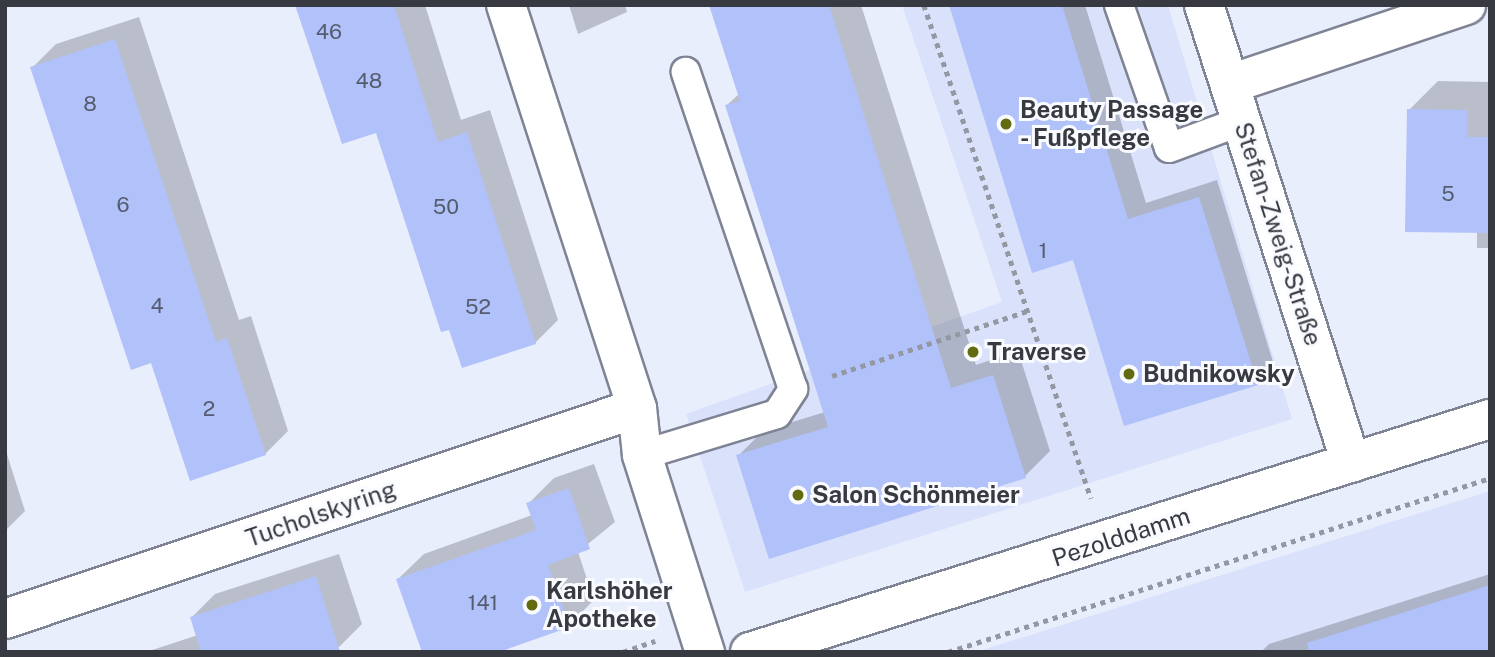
<!DOCTYPE html>
<html>
<head>
<meta charset="utf-8">
<style>
	body { margin:0 }
	#map { position:relative; width:1495px; height:657px; overflow:hidden; background:#e9eefd; font-family:"Public Sans",sans-serif }
	div>[style] { position:absolute }
	.built>* { inset:0; background:#d9e1fb }
	.shadow>* { inset:0; background:#0003 }
	.building>* { inset:0; background:#b1c1f9 }
	.path>* { height:4.5px; margin-top:-2.25px; transform-origin:0; background:repeating-linear-gradient(90deg,#9498a3 0 5px,transparent 0 10px) }
	.roads { filter:drop-shadow(2px 0 #7f8495) drop-shadow(-2px 0 #7f8495) drop-shadow(0 2px #7f8495) drop-shadow(0 -2px #7f8495) }
	.lane>* { height:28px; margin:-14px; padding:0 14px; transform-origin:14px; border-radius:14px; background:#fff }
	.street>* { height:38px; margin:-19px; padding:0 19px; transform-origin:19px; border-radius:19px; background:#fff }
	.secondary>* { height:38px; margin:-19px; padding:0 19px; transform-origin:19px; border-radius:19px; background:#fff }
	.dots>* { width:19px; height:19px; translate:-50% -50%; box-sizing:border-box; border:4px solid #fafbff; border-radius:50% }
	span { translate:-50% -50%; white-space:nowrap; text-align:center; line-height:1.15; -webkit-text-stroke:6px #fafbff; paint-order:stroke }
	.number-label { font-size:21px; color:#565c6f }
	.number-label span { -webkit-text-stroke-width:0 }
	.poi-label { font-size:24px; color:#373a41; font-weight:700 }
	.left { translate:0 -50%; text-align:left }
	.street-label { font-size:24px; color:#373a41 }
	.frame { position:absolute; inset:0; border:7px solid #373a41; pointer-events:none }
</style>
</head>
<body>
<div id="map">
	<div class="built">
		<i style="clip-path:polygon(902px 5px,1168px 5px,1292px 419px,745px 592px,686px 414px,1002px 302px)"></i>
		<i style="clip-path:polygon(1490px 491px,1490px 652px,976px 652px)"></i>
	</div>
	<div class="shadow">
		<i style="clip-path:polygon(297px 5px,425px 5px,461px 120px,490px 110px,558px 320px,535px 343px,377px 131px)"></i>
		<i style="clip-path:polygon(569px 5px,625px 5px,627px 12px,578px 34px)"></i>
		<i style="clip-path:polygon(711px 5px,861px 5px,976px 365px,1018px 351px,1050px 451px,1025px 476px,738px 456px,763px 431px,825px 412px,727px 105px,739px 94px)"></i>
		<i style="clip-path:polygon(951px 5px,1085px 5px,1146px 203px,1217px 180px,1274px 365px,1257px 383px,1074px 258px)"></i>
		<i style="clip-path:polygon(139px 17px,239px 320px,251px 316px,288px 431px,265px 454px,152px 361px,32px 68px,56px 44px)"></i>
		<i style="clip-path:polygon(1438px 81px,1490px 82px,1490px 248px,1477px 248px,1477px 231px,1409px 110px)"></i>
		<i style="clip-path:polygon(5px 448px,25px 511px,5px 531px)"></i>
		<i style="clip-path:polygon(594px 464px,615px 522px,578px 552px,594px 600px,569px 625px,398px 579px,424px 554px,532px 515px,528px 504px,554px 478px)"></i>
		<i style="clip-path:polygon(339px 554px,362px 624px,339px 647px,146px 652px,198px 635px,192px 617px,215px 594px)"></i>
		<i style="clip-path:polygon(1490px 574px,1490px 652px,1261px 652px,1269px 644px)"></i>
	</div>
	<div class="building">
		<i style="clip-path:polygon(295px 5px,394px 5px,438px 142px,467px 132px,536px 344px,462px 368px,449px 330px,441px 332px,376px 133px,342px 144px)"></i>
		<i style="clip-path:polygon(709px 5px,829px 5px,951px 388px,993px 375px,1026px 478px,769px 559px,736px 455px,828px 427px,725px 105px,740px 101px)"></i>
		<i style="clip-path:polygon(949px 5px,1062px 5px,1128px 219px,1199px 197px,1258px 385px,1124px 426px,1073px 260px,1032px 273px)"></i>
		<i style="clip-path:polygon(115px 39px,216px 342px,227px 338px,266px 455px,190px 481px,151px 363px,131px 370px,30px 67px)"></i>
		<i style="clip-path:polygon(1407px 109px,1467px 110px,1467px 137px,1490px 137px,1490px 233px,1405px 232px)"></i>
		<i style="clip-path:polygon(569px 488px,590px 549px,548px 565px,570px 627px,499px 652px,422px 652px,396px 579px,536px 530px,526px 503px)"></i>
		<i style="clip-path:polygon(316px 576px,340px 652px,201px 652px,190px 617px)"></i>
		<i style="clip-path:polygon(1490px 585px,1490px 652px,1309px 652px,1307px 643px)"></i>
	</div>
	<div class="path">
		<i style="left:924px;top:5px;width:521px;rotate:71.29deg"></i>
		<i style="left:832px;top:376px;width:206px;rotate:-18.4deg"></i>
		<i style="left:623px;top:652px;width:34px;rotate:-19deg"></i>
		<i style="left:948px;top:652px;width:569px;rotate:-17.8deg"></i>
	</div>
	<div class="roads">
		<div class="lane">
			<i style="left:1119px;top:5px;width:151px;rotate:70.7deg"></i>
			<i style="left:1169px;top:148px;width:78px;rotate:-20.3deg"></i>
			<i style="left:642px;top:455px;width:141px;rotate:-16.9deg"></i>
			<i style="left:777px;top:414px;width:30px;rotate:-57deg"></i>
			<i style="left:793px;top:389px;width:335px;rotate:-108.7deg"></i>
		</div>
		<div class="street">
			<i style="left:506px;top:5px;width:424px;rotate:72deg"></i>
			<i style="left:637px;top:408px;width:47px;rotate:83.9deg"></i>
			<i style="left:642px;top:455px;width:207px;rotate:72.3deg"></i>
			<i style="left:1204px;top:5px;width:481px;rotate:72.2deg"></i>
			<i style="left:1230px;top:84px;width:249px;rotate:-18.5deg"></i>
			<i style="left:5px;top:619px;width:666px;rotate:-18.46deg"></i>
		</div>
		<div class="secondary">
			<i style="left:750px;top:652px;width:776px;rotate:-17.48deg"></i>
		</div>
	</div>
	<div class="dots">
		<i style="left:1006px;top:124px;background:#636b10"></i>
		<i style="left:973px;top:352px;background:#636b10"></i>
		<i style="left:1129px;top:374px;background:#636b10"></i>
		<i style="left:798px;top:495px;background:#636b10"></i>
		<i style="left:532px;top:605px;background:#636b10"></i>
	</div>
	<div class="number-label">
		<span style="left:329px;top:32px">46</span>
		<span style="left:369px;top:81px">48</span>
		<span style="left:90px;top:104px">8</span>
		<span style="left:1448px;top:194px">5</span>
		<span style="left:123px;top:205px">6</span>
		<span style="left:446px;top:207px">50</span>
		<span style="left:1043px;top:251px">1</span>
		<span style="left:157px;top:306px">4</span>
		<span style="left:478px;top:307px">52</span>
		<span style="left:209px;top:409px">2</span>
		<span style="left:483px;top:603px">141</span>
	</div>
	<div class="poi-label">
		<span class="left" style="left:1020px;top:124px">Beauty Passage<br>- Fußpflege</span>
		<span class="left" style="left:987px;top:352px">Traverse</span>
		<span class="left" style="left:1143px;top:374px">Budnikowsky</span>
		<span class="left" style="left:812px;top:495px">Salon Schönmeier</span>
		<span class="left" style="left:546px;top:605px">Karlshöher<br>Apotheke</span>
	</div>
	<div class="street-label">
		<span style="left:1278px;top:234px;rotate:72deg">Stefan-Zweig-Straße</span>
		<span style="left:321px;top:514px;rotate:-19deg">Tucholskyring</span>
		<span style="left:1121px;top:537px;rotate:-18deg">Pezolddamm</span>
	</div>
	<div class="frame"></div>
</div>
</body>
</html>
